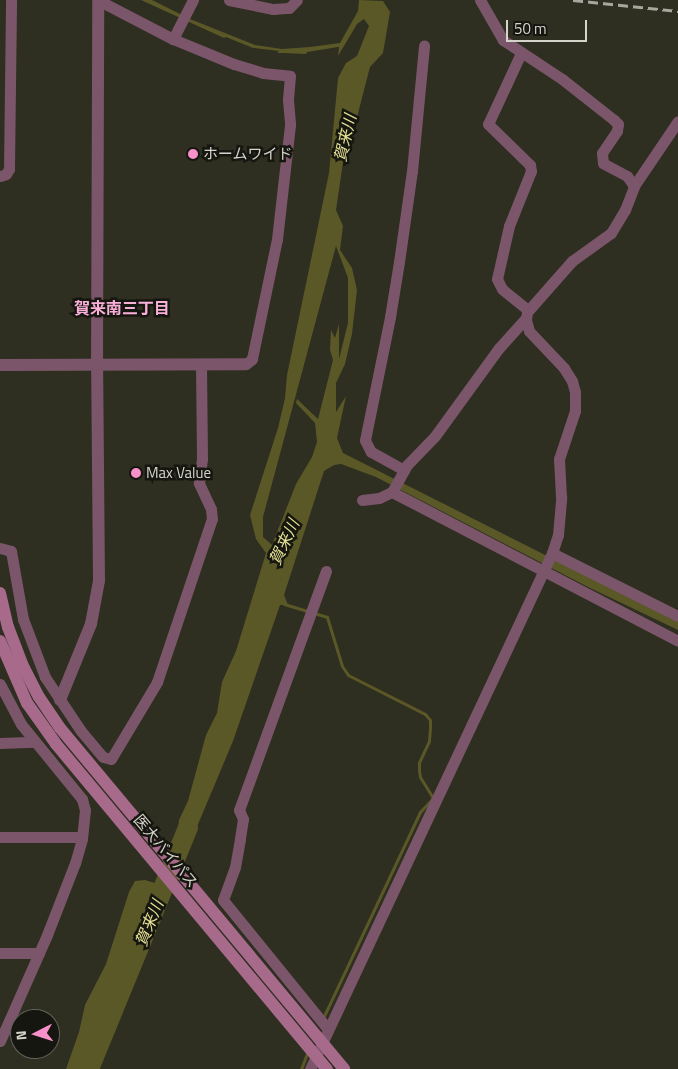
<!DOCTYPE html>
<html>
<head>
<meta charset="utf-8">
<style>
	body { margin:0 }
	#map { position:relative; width:678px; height:1069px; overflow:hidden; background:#2e2e21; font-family:"Titillium Web","Noto Sans JP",sans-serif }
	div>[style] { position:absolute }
	.water>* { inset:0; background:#5a5826 }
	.stream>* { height:3px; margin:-1.5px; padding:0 1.5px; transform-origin:1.5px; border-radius:1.5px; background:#5a5826 }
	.river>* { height:20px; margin:-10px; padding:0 10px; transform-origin:10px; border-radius:10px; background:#5a5826 }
	.minor>* { height:11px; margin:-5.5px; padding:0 5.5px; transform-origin:5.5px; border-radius:5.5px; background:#7b5569 }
	.tertiary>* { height:12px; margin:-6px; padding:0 6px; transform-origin:6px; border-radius:6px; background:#7b5569 }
	.secondary>* { height:12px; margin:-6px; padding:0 6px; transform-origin:6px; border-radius:6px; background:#a76a8b }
	.rail>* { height:3px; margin-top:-1.5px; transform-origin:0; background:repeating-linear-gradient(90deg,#a7a79d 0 10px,transparent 0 15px) }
	.dots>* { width:14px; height:14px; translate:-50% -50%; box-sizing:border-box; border:2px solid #161610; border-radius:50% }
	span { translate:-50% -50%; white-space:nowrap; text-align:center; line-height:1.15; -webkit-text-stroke:5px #161610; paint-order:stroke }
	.poi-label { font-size:15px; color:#d4d4cb }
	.left { translate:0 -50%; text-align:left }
	.street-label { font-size:15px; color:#d4d4cb }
	.water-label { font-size:16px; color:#e6e394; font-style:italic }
	.neighbourhood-label { font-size:16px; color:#f9afd7; font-weight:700 }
	.north { position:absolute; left:10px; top:1009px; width:50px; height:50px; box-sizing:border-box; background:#161610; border:1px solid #62625b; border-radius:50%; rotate:265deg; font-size:14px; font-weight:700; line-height:20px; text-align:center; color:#d4d4cb }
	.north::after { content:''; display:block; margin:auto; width:18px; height:22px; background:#f890ca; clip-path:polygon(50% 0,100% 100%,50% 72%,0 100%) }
	.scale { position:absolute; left:506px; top:20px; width:81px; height:22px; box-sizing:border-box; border:2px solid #d4d4cb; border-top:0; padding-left:6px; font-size:15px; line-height:18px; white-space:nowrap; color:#d4d4cb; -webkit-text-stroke:4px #161610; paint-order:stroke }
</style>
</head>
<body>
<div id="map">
	<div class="water">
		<i style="clip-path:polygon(evenodd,141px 0,152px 0,190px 19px,255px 45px,282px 49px,310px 47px,340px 43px,358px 11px,359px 0,383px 1px,390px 12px,383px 53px,370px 67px,355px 125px,345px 149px,336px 210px,343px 226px,340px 250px,352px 268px,357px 290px,352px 334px,345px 364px,336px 383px,336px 412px,346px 396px,337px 438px,343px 453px,678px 622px,678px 630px,588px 587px,376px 477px,341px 464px,334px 465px,324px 471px,284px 595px,288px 605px,280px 605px,233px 741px,183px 860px,173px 849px,177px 841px,179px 820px,188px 801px,206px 735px,217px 713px,222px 682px,236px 651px,266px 553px,256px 539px,250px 515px,278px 428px,285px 398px,287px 375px,329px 173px,338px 78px,346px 63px,357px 56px,369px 26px,364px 19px,357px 24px,338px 56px,339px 47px,338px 47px,307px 52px,306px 54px,283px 53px,277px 53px,279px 51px,253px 48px,226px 37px,224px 38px,141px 0,336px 246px,348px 278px,348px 323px,339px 359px,339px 324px,335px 338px,331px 330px,330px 350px,333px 360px,318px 419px,297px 399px,296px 403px,315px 423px,317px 442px,312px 457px,296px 484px,272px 545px,263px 537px,263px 517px,336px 246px)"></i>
		<i style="clip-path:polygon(145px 880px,158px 884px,165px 893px,124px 977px,120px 977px,116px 985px,85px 1069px,66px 1069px,79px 1032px,85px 1005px,106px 964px,129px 892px,135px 881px)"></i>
	</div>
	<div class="stream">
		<i style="left:284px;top:604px;width:45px;rotate:16.8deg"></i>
		<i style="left:327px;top:617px;width:51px;rotate:73deg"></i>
		<i style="left:342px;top:666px;width:11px;rotate:56deg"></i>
		<i style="left:348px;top:675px;width:86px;rotate:26.9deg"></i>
		<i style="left:425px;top:714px;width:8px;rotate:50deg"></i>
		<i style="left:430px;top:720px;width:7px;rotate:90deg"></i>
		<i style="left:430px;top:727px;width:14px;rotate:94deg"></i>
		<i style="left:429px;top:741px;width:23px;rotate:115deg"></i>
		<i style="left:419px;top:762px;width:8px;rotate:90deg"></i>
		<i style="left:419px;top:770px;width:7px;rotate:82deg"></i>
		<i style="left:420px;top:777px;width:25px;rotate:58deg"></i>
		<i style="left:433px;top:798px;width:19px;rotate:133deg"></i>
		<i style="left:420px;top:812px;width:228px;rotate:115.2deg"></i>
		<i style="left:301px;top:1069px;width:19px;rotate:-69deg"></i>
	</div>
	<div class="river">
		<i style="left:89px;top:1069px;width:261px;rotate:-67.7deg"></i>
	</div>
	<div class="minor">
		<i style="left:98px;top:0;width:85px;rotate:27.5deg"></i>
		<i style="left:173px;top:39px;width:66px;rotate:22.3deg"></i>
		<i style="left:234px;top:64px;width:30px;rotate:17deg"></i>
		<i style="left:263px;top:73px;width:27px;rotate:6deg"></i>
		<i style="left:290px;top:76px;width:24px;rotate:95deg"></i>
		<i style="left:288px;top:100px;width:25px;rotate:85deg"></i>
		<i style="left:290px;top:125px;width:115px;rotate:96.5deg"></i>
		<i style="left:277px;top:239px;width:123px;rotate:101.8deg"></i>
		<i style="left:252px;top:359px;width:8px;rotate:140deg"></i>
		<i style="left:229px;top:0;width:45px;rotate:11.6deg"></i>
		<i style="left:273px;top:9px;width:16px;rotate:-4deg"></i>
		<i style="left:289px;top:8px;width:11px;rotate:-45deg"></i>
		<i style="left:173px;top:39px;width:44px;rotate:-62.9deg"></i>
		<i style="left:521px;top:53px;width:78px;rotate:114.9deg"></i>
		<i style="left:488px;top:124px;width:59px;rotate:44.3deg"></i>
		<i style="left:530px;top:165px;width:6px;rotate:81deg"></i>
		<i style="left:531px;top:171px;width:59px;rotate:111.8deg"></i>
		<i style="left:509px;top:226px;width:54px;rotate:102.8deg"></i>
		<i style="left:497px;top:279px;width:11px;rotate:63deg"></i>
		<i style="left:502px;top:289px;width:33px;rotate:39deg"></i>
		<i style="left:0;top:176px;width:6px;rotate:-18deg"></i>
		<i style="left:6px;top:174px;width:6px;rotate:-59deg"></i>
		<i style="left:9px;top:169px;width:169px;rotate:-89.3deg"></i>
		<i style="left:634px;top:186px;width:78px;rotate:-55.9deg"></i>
		<i style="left:404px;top:470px;width:38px;rotate:-151deg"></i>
		<i style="left:371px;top:452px;width:13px;rotate:-117deg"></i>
		<i style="left:365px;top:440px;width:126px;rotate:-78.5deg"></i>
		<i style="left:390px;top:317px;width:56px;rotate:-80.7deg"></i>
		<i style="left:399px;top:262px;width:92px;rotate:-81.9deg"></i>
		<i style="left:412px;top:171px;width:126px;rotate:-84.5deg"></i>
		<i style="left:392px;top:492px;width:322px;rotate:27.5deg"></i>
		<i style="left:362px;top:500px;width:17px;rotate:-7deg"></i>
		<i style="left:379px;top:498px;width:14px;rotate:-25deg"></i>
		<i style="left:392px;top:492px;width:31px;rotate:-61deg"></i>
		<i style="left:407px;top:465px;width:40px;rotate:-46deg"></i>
		<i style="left:435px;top:436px;width:109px;rotate:-54deg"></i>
		<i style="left:499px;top:348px;width:39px;rotate:-48deg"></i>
		<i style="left:0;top:548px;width:11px;rotate:15deg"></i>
		<i style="left:11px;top:551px;width:69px;rotate:80deg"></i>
		<i style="left:23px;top:619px;width:62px;rotate:69.2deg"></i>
		<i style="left:45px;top:677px;width:65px;rotate:56.3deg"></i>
		<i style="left:81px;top:731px;width:34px;rotate:50deg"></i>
		<i style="left:103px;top:757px;width:8px;rotate:14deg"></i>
		<i style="left:111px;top:759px;width:90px;rotate:-59.1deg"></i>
		<i style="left:157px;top:682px;width:172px;rotate:-71.4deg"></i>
		<i style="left:212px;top:519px;width:10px;rotate:-96deg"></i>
		<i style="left:211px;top:509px;width:29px;rotate:-115deg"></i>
		<i style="left:199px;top:483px;width:24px;rotate:-83deg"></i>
		<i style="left:202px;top:459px;width:94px;rotate:-90.6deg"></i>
		<i style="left:552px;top:553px;width:141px;rotate:26.6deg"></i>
		<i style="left:326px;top:571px;width:254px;rotate:110deg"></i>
		<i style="left:239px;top:810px;width:10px;rotate:66deg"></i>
		<i style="left:243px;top:819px;width:20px;rotate:99deg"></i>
		<i style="left:240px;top:839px;width:28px;rotate:100deg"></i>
		<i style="left:235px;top:867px;width:35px;rotate:110deg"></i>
		<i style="left:223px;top:900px;width:166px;rotate:50.9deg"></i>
		<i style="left:0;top:684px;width:45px;rotate:62.3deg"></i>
		<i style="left:21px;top:724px;width:97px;rotate:50.9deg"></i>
		<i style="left:82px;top:799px;width:11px;rotate:75deg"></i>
		<i style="left:85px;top:810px;width:29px;rotate:96deg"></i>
		<i style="left:82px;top:839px;width:25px;rotate:106deg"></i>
		<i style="left:75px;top:863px;width:77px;rotate:111.3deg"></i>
		<i style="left:47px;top:935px;width:116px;rotate:113.9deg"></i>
		<i style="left:0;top:743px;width:34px;rotate:-2deg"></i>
		<i style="left:0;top:837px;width:82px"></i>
		<i style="left:0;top:953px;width:39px"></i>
		<i style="left:310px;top:1069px;width:570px;rotate:-64.87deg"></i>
		<i style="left:552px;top:553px;width:19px;rotate:-72deg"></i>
		<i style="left:558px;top:535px;width:38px;rotate:-85deg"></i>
		<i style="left:561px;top:497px;width:38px;rotate:-93deg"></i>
		<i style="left:559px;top:459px;width:51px;rotate:-71.6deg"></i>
		<i style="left:575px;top:411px;width:19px;rotate:-90deg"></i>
		<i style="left:575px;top:392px;width:11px;rotate:-105deg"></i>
		<i style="left:572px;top:381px;width:15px;rotate:-122deg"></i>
		<i style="left:564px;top:368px;width:51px;rotate:-133.4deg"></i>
		<i style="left:529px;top:331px;width:11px;rotate:-105deg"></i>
		<i style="left:526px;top:320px;width:8px;rotate:-83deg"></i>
		<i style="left:527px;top:312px;width:68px;rotate:-48.6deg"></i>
		<i style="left:572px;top:261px;width:48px;rotate:-35.7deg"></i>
		<i style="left:611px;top:233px;width:27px;rotate:-59deg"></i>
		<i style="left:625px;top:210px;width:26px;rotate:-69deg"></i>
		<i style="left:634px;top:186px;width:12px;rotate:-125deg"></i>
		<i style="left:627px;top:176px;width:27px;rotate:-152deg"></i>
		<i style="left:603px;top:163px;width:10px;rotate:-96deg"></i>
		<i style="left:602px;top:153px;width:27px;rotate:-56deg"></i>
		<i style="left:617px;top:131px;width:7px;rotate:-82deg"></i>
		<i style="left:618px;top:124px;width:6px;rotate:-135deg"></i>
		<i style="left:614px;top:120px;width:66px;rotate:-141.7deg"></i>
		<i style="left:562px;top:79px;width:71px;rotate:-146.5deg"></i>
		<i style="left:503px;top:40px;width:46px;rotate:-119.9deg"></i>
	</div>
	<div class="tertiary">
		<i style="left:0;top:365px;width:246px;rotate:-0.2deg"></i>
		<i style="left:60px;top:700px;width:82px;rotate:-67.8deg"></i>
		<i style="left:91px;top:624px;width:44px;rotate:-79.5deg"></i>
		<i style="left:99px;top:581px;width:216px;rotate:-90.5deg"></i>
		<i style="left:97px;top:365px;width:365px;rotate:-89.8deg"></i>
	</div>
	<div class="secondary">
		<i style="left:0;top:593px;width:35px;rotate:77deg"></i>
		<i style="left:8px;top:627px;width:40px;rotate:69deg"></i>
		<i style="left:22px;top:664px;width:37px;rotate:63deg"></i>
		<i style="left:39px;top:697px;width:37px;rotate:56deg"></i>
		<i style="left:60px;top:728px;width:444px;rotate:50.2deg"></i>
		<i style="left:0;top:641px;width:68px;rotate:66.5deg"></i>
		<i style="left:27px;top:703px;width:50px;rotate:54.7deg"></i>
		<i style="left:56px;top:744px;width:423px;rotate:50.2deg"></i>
	</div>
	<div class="rail">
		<i style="left:573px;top:0;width:106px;rotate:6deg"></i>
	</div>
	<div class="dots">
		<i style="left:193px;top:154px;background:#f890ca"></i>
		<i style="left:136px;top:473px;background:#f890ca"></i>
	</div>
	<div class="poi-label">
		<span class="left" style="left:203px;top:154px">ホームワイド</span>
		<span class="left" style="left:146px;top:473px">Max Value</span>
	</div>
	<div class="street-label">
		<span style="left:166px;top:851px;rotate:50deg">医大バイパス</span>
	</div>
	<div class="water-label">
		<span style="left:345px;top:138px;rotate:-77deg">賀来川</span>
		<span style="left:284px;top:542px;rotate:-65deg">賀来川</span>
		<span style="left:149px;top:923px;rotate:-68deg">賀来川</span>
	</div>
	<div class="neighbourhood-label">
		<span style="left:122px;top:308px">賀来南三丁目</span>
	</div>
	<div class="north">N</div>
	<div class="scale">50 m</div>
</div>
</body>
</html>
